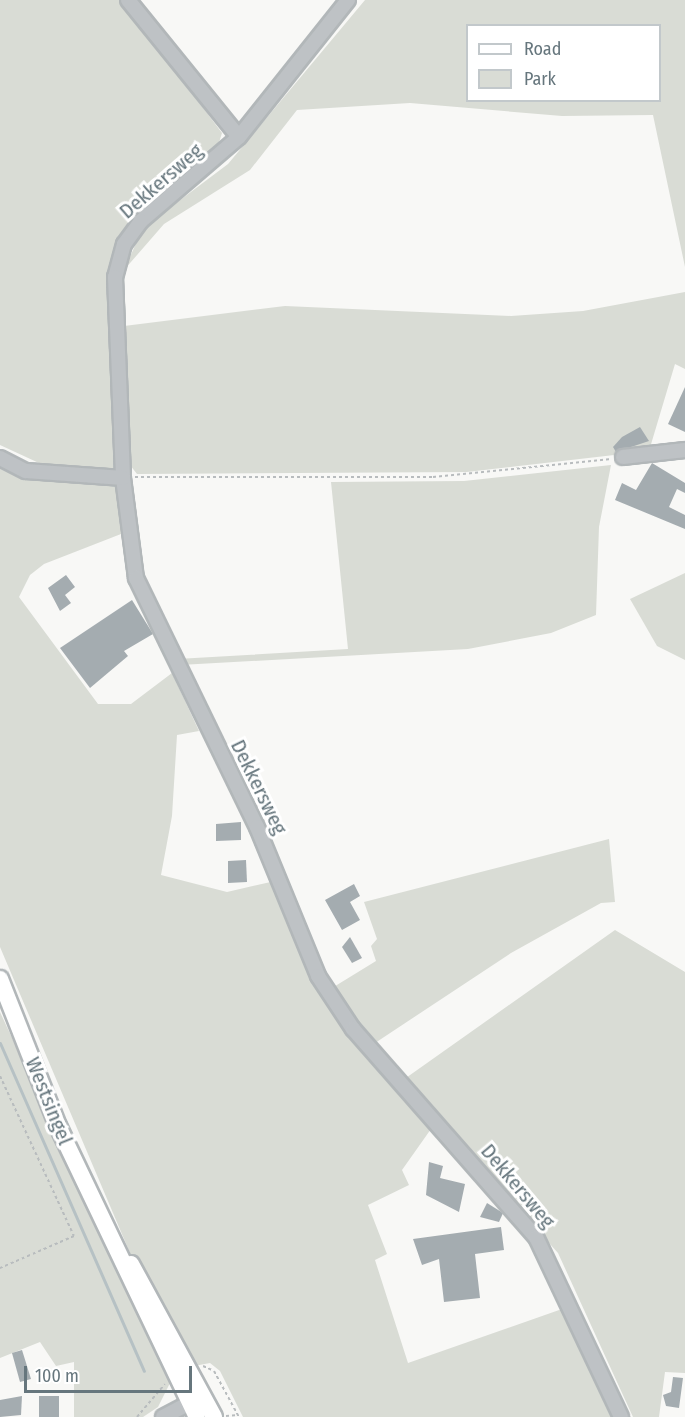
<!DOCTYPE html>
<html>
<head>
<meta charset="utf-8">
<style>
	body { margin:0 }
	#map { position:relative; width:685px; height:1417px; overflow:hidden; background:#f8f8f6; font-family:"Fira Sans Condensed",sans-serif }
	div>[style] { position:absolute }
	.green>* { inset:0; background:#d9dcd5 }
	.stream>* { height:3px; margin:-1.5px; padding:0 1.5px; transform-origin:1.5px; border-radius:1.5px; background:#b6c1c4 }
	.building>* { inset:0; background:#a4acb0 }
	.path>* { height:2px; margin-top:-1px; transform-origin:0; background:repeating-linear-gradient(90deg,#b8bcbe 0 3px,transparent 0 6px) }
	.roads { filter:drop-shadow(2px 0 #b2b7b9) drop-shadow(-2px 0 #b2b7b9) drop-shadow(0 2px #b2b7b9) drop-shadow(0 -2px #b2b7b9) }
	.minor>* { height:14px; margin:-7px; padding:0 7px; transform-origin:7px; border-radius:7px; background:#bec2c5 }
	.major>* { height:16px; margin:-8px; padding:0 8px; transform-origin:8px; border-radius:8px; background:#fff }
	span { translate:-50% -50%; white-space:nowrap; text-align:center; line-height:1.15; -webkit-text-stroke:6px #fff; paint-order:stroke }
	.street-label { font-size:21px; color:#66767d }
	.legend { position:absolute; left:466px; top:24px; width:195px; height:78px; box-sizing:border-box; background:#fff; border:2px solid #c2c8cb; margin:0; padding:8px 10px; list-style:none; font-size:18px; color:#66767d }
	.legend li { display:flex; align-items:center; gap:12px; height:30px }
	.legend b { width:30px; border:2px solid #c2c8cb }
	.scale { position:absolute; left:24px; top:1366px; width:168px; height:27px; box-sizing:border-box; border:3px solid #66767d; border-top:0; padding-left:8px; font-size:18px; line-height:21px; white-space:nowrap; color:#66767d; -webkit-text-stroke:4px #fff; paint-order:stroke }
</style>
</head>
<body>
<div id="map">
	<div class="green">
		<i style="clip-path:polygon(0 0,122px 0,222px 133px,216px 152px,139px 212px,113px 251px,108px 295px,117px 469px,39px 463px,0 445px)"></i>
		<i style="clip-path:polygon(evenodd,365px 0,685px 0,685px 267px,653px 115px,562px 116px,410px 103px,297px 110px,250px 170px,164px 224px,124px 270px,143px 228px,228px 164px,365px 0,468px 26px,660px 26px,660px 100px,468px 100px,468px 26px)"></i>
		<i style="clip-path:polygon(685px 292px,685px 369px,675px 364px,649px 451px,467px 472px,137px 474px,130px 465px,124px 326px,285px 306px,511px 316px,583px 311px)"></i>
		<i style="clip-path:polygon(0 461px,24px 475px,118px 487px,121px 534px,44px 564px,30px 575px,19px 597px,98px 704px,131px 704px,172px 673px,199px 731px,177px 735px,172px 816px,161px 875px,227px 892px,275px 881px,367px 1055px,431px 1129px,402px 1170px,409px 1185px,368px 1205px,387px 1254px,375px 1260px,408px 1363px,562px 1309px,612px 1417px,243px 1417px,220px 1371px,210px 1363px,194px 1366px,133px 1260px,0 947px)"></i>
		<i style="clip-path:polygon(611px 465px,599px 527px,596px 615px,551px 633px,468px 649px,180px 665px,177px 659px,348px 649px,331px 482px,464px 481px)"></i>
		<i style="clip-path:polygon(685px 573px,685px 660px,657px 646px,630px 599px)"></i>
		<i style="clip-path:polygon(609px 839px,615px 902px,601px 903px,511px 953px,372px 1045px,332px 988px,376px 961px,371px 946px,377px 939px,364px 902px)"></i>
		<i style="clip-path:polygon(615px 930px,685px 972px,685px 1373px,665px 1372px,659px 1417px,633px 1417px,558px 1253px,403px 1080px)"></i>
		<i style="clip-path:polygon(0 1012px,171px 1381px,158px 1407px,143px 1417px,74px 1417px,74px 1362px,56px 1366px,40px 1342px,0 1358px)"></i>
	</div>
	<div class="stream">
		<i style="left:0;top:1043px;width:358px;rotate:66.3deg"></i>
	</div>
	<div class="building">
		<i style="clip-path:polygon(685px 387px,685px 432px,668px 424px)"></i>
		<i style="clip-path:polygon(640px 427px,649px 441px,616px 452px,613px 447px,622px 437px)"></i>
		<i style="clip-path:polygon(652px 463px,685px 483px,685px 493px,677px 489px,669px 507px,685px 515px,685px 529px,615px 500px,622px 483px,636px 490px)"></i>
		<i style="clip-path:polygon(66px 575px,75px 587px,65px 595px,71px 603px,60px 611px,48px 588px)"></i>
		<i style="clip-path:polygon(132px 600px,153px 634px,124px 651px,128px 656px,90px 688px,60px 648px)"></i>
		<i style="clip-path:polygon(241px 822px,241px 840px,216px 841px,216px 824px)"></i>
		<i style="clip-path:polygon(246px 860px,247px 882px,228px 883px,228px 861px)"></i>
		<i style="clip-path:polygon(354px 884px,360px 896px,350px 902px,360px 920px,342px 930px,325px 900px)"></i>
		<i style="clip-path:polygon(350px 937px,362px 958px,352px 963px,342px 947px)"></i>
		<i style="clip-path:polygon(429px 1162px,443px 1166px,440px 1178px,465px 1184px,459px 1212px,426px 1195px)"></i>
		<i style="clip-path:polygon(487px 1203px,503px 1213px,499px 1222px,480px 1217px)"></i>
		<i style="clip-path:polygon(501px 1227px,504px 1250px,475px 1254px,480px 1298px,444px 1302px,439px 1259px,422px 1265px,413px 1239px)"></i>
		<i style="clip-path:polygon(22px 1350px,31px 1379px,20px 1382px,12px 1353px)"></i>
		<i style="clip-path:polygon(673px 1377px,683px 1378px,679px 1408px,666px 1406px,663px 1395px,671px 1392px)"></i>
		<i style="clip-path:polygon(22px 1396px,21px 1415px,0 1417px,0 1400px)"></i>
		<i style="clip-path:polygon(39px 1396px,59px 1396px,59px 1417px,39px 1417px)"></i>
	</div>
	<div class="path">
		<i style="left:135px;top:477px;width:298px"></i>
		<i style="left:433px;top:477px;width:179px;rotate:-5.8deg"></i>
		<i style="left:0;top:1076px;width:176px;rotate:65.2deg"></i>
		<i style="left:74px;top:1236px;width:81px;rotate:156.6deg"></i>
		<i style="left:203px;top:1366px;width:12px;rotate:24deg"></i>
		<i style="left:214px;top:1371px;width:52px;rotate:61.5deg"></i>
		<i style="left:226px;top:1416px;width:12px;rotate:-5deg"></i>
		<i style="left:137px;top:1417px;width:43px;rotate:-49.7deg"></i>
	</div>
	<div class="roads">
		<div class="minor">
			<i style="left:128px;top:0;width:176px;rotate:51deg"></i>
			<i style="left:348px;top:0;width:175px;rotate:128.5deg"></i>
			<i style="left:239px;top:137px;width:129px;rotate:139.4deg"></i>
			<i style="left:141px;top:221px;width:29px;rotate:126deg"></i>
			<i style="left:124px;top:244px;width:34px;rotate:105deg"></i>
			<i style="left:115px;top:277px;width:201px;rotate:87.7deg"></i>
			<i style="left:123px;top:478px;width:101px;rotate:82.6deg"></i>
			<i style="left:136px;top:578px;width:277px;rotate:64.1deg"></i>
			<i style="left:257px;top:827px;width:161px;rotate:67.7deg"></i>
			<i style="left:318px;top:976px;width:64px;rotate:56.6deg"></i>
			<i style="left:353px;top:1029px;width:277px;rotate:48.7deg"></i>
			<i style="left:536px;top:1237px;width:199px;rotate:64.7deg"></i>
			<i style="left:623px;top:457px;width:62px;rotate:-6.4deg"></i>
			<i style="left:0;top:458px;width:29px;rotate:27deg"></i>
			<i style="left:26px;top:471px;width:97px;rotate:4.1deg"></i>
			<i style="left:163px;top:1417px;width:41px;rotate:-27.8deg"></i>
		</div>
		<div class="major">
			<i style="left:0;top:979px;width:158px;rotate:68.5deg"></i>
			<i style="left:58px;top:1126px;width:322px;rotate:64.5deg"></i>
			<i style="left:131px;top:1264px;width:174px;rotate:61.5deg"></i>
		</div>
	</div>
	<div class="street-label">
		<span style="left:161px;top:181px;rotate:-41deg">Dekkersweg</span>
		<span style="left:259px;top:787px;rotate:64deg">Dekkersweg</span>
		<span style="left:49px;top:1101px;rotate:68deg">Westsingel</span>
		<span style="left:518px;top:1186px;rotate:50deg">Dekkersweg</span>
	</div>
	<ul class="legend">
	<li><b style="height:8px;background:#fff"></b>Road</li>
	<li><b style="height:16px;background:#d9dcd5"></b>Park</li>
	</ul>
	<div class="scale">100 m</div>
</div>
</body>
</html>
